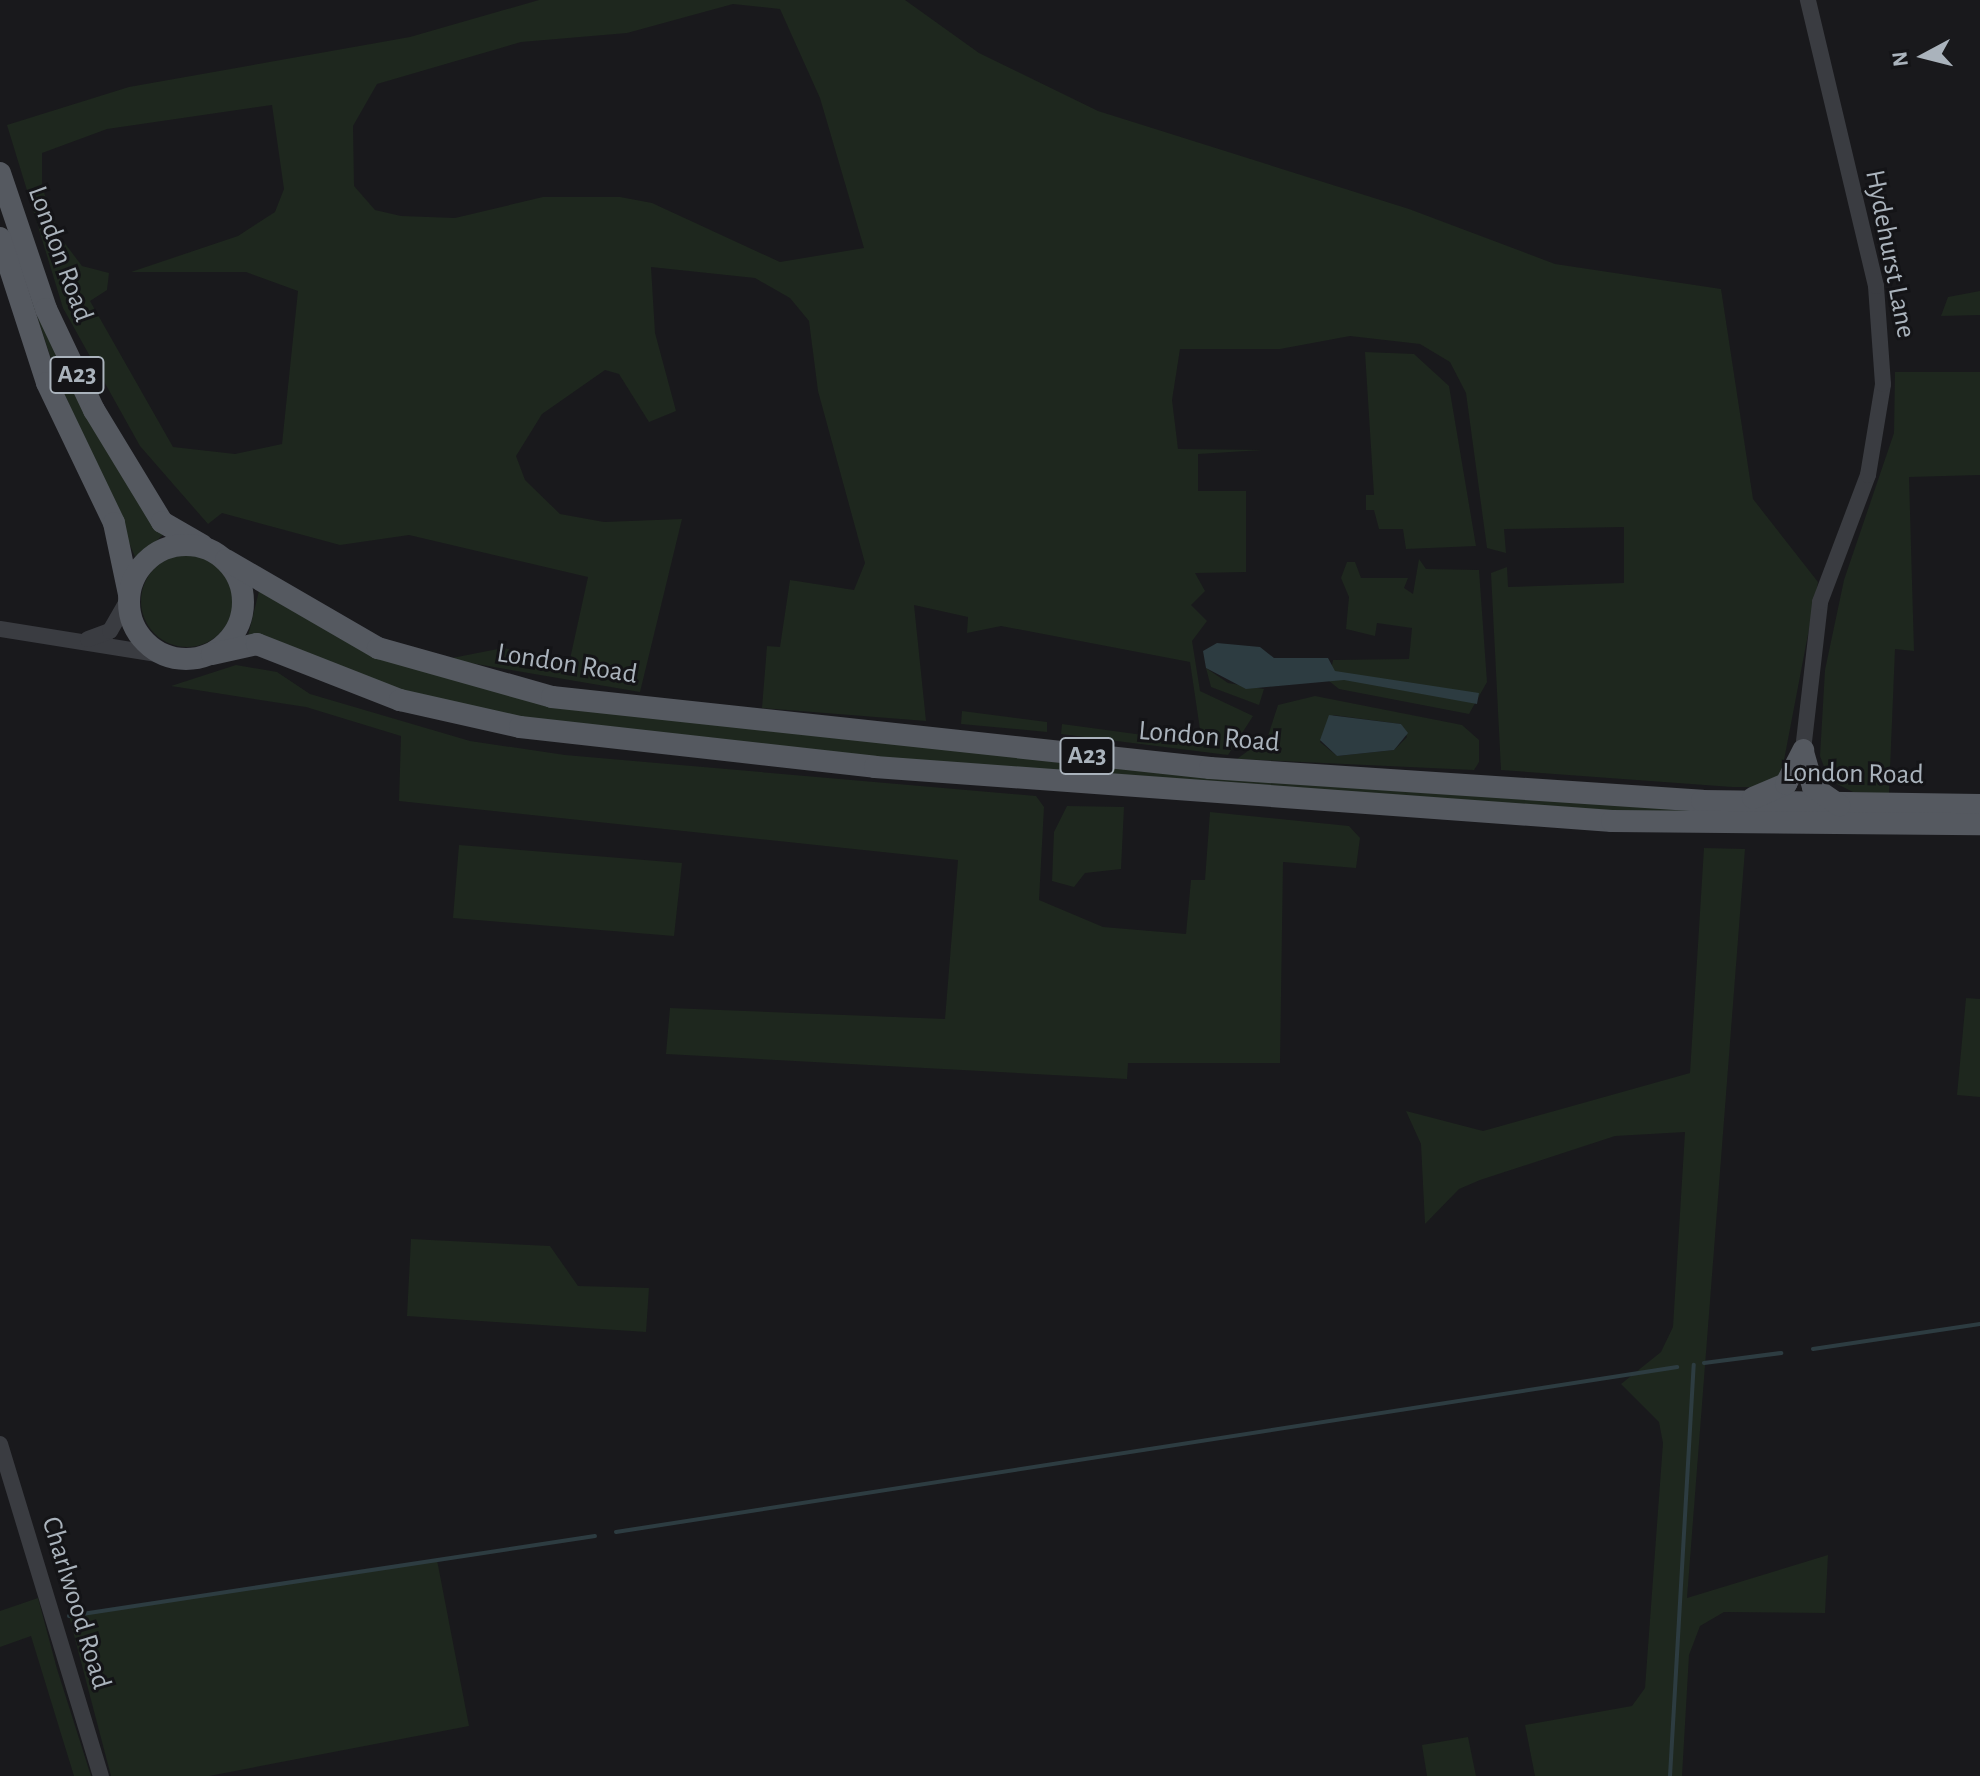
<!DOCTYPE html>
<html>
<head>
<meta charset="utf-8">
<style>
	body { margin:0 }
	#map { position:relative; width:1980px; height:1776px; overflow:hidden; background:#19191c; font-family:"Alegreya Sans",sans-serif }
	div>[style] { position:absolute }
	.green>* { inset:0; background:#1e271e }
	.round { border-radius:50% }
	.water>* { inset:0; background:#2d3c41 }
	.stream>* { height:4px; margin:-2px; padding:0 2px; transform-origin:2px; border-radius:2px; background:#2d3c41 }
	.minor>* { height:16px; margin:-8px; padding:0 8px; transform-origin:8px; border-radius:8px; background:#3a3c41 }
	.major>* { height:22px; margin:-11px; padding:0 11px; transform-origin:11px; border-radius:11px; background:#555960 }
	.major>.ring { margin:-11px; padding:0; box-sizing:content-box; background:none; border:22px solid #555960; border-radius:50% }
	span { translate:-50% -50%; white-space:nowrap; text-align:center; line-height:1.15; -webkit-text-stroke:6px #141417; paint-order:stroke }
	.shield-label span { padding:2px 6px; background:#141417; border:2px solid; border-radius:6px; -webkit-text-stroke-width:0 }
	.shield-label { font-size:26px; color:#aab3bc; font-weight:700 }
	.street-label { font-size:28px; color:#aab3bc }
	.north { position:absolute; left:1884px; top:16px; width:80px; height:80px; -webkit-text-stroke:6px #141417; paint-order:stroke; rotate:263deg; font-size:22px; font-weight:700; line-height:32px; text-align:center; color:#aab3bc }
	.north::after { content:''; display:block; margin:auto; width:28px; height:36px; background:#aab3bc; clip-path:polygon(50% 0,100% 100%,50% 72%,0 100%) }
</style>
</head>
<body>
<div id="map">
	<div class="green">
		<i style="clip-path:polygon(evenodd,539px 0,905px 0,979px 53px,1098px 111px,1409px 209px,1555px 264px,1721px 289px,1753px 499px,1818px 582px,1781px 776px,1759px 787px,1732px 787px,1501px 770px,1491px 573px,1507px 567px,1508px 587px,1624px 583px,1624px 527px,1504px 529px,1506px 553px,1487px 548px,1466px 393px,1450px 362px,1420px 344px,1350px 336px,1280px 349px,1180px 349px,1172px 400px,1178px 449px,1263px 450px,1198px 454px,1198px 491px,1246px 491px,1246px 572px,1195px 573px,1205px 591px,1191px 605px,1207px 621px,1192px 641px,1200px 691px,1253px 716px,1228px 755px,1061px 734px,1062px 724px,1202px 743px,1190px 662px,1001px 626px,967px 633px,968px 617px,914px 605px,926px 721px,762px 708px,767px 646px,780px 647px,790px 580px,854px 590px,865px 563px,818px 391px,809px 321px,790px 298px,755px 278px,651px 267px,655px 333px,676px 411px,649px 422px,619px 374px,605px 370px,542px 414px,516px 456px,525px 480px,560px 514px,604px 522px,682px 519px,640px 692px,447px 659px,503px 648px,570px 659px,588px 577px,409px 535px,340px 545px,222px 513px,208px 524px,140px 446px,63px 308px,7px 125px,129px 87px,410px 37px,539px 0,733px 4px,780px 9px,820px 98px,864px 248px,780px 262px,652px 203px,620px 197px,543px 197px,455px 218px,401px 216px,375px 210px,354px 186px,353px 126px,377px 84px,521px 42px,627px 33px,733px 4px,539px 0,272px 105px,284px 189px,275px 212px,238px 236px,131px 272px,246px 272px,298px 291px,282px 444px,235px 454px,173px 447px,90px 301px,107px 290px,109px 273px,82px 266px,60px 237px,42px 187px,42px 153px,107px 129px,272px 105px)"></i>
		<i style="clip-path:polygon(1980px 291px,1980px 315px,1941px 316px,1948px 297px)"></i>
		<i style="clip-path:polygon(32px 302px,164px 534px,136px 559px,58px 379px)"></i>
		<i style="clip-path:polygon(1365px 352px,1414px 354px,1449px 386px,1476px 546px,1406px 549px,1403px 529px,1379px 529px,1374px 510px,1366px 510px,1366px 495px,1374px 495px)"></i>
		<i style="clip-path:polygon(1895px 372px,1980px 372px,1980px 475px,1909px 477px,1914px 651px,1895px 649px,1889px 794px,1853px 792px,1829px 780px,1820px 756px,1825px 670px,1844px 580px,1894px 433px)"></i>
		<i class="round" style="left:141px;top:555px;width:92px;height:92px"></i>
		<i style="clip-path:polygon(1419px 559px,1426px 569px,1479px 570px,1487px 682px,1469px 714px,1339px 689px,1329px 681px,1333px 660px,1409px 659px,1412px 628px,1377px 623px,1375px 636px,1346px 629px,1349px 597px,1341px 578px,1347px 562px,1355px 562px,1361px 578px,1408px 578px,1404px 588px,1413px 594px)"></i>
		<i style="clip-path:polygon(259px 591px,386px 660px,529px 700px,1788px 812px,1720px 818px,863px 759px,519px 718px,419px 697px,248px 636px)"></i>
		<i style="clip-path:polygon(236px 665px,277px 672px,310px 694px,470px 741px,565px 755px,1036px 796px,1044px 807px,1039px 900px,1103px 927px,1186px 934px,1191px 880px,1205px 880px,1210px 812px,1349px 826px,1360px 838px,1356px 868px,1283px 862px,1280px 1063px,1128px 1063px,1127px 1079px,666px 1054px,670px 1008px,945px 1019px,958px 860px,399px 801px,401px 736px,306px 707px,171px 686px)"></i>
		<i style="clip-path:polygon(1206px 668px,1228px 683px,1264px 689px,1259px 705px,1211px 687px)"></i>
		<i style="clip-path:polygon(evenodd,1315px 696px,1462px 725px,1479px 740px,1479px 762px,1474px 770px,1237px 759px,1268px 736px,1278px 705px,1315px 696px,1333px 715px,1401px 724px,1407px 737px,1394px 750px,1337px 756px,1320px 742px,1333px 715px)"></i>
		<i style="clip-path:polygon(962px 711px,1047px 722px,1047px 732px,961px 724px)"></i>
		<i style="clip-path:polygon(1067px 806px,1124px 807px,1121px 869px,1085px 873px,1074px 887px,1052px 881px,1054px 832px)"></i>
		<i style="clip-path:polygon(459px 845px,682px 863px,674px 936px,453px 918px)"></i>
		<i style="clip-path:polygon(1704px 848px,1745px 849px,1687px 1598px,1828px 1555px,1825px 1613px,1724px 1612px,1700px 1626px,1689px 1655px,1682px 1776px,1535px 1776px,1525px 1725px,1632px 1706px,1645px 1688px,1663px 1443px,1659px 1422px,1621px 1384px,1661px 1352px,1673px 1327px,1685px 1132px,1615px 1136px,1480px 1180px,1459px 1189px,1425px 1224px,1421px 1144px,1406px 1111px,1483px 1131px,1690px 1073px)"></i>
		<i style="clip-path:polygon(1966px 998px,1980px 999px,1980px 1097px,1957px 1095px)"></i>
		<i style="clip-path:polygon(411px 1239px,550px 1246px,578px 1286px,649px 1288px,646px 1332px,407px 1316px)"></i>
		<i style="clip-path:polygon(437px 1560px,469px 1726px,209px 1776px,111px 1776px,69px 1616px)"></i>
		<i style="clip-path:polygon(38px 1598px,57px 1669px,91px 1776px,74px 1776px,31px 1636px,0 1647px,0 1611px)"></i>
		<i style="clip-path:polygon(1468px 1737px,1476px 1776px,1427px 1776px,1422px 1745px)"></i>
	</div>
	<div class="water">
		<i style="clip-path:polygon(1217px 643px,1260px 647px,1274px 658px,1328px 658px,1335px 671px,1479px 693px,1477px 704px,1344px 680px,1246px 689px,1206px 668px,1203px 651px)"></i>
		<i style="clip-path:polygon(1329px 715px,1401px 724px,1408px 733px,1394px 750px,1337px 756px,1320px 740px)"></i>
	</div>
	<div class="stream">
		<i style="left:1813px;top:1349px;width:169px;rotate:-8.5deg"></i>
		<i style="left:1704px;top:1363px;width:78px;rotate:-7.4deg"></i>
		<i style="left:616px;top:1532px;width:1074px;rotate:-8.84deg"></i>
		<i style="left:69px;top:1616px;width:532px;rotate:-8.65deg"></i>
		<i style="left:1670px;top:1776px;width:412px;rotate:-86.7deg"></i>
	</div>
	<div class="minor">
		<i style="left:0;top:629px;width:164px;rotate:9.1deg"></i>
		<i style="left:88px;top:639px;width:23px;rotate:-20deg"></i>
		<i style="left:110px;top:631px;width:38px;rotate:-60deg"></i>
		<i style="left:1803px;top:750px;width:149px;rotate:-83.4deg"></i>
		<i style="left:1820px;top:602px;width:136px;rotate:-69.3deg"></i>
		<i style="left:1868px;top:475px;width:92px;rotate:-80.6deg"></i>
		<i style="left:1883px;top:384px;width:98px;rotate:-94.1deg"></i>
		<i style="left:1876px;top:286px;width:294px;rotate:-103.4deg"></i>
		<i style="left:0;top:1444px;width:347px;rotate:73.1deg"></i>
	</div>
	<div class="major">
		<i style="left:0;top:173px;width:144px;rotate:71.3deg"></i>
		<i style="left:46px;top:309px;width:112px;rotate:64.6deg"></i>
		<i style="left:94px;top:410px;width:131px;rotate:58.7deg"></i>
		<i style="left:162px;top:522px;width:46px;rotate:29.9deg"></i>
		<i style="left:0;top:238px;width:152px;rotate:72deg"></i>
		<i style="left:47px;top:383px;width:155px;rotate:64.4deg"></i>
		<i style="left:114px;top:523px;width:73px;rotate:78.1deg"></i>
		<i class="ring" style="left:129px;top:545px;width:92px;height:92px"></i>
		<i style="left:226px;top:560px;width:176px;rotate:30.1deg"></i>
		<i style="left:378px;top:648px;width:181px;rotate:15.7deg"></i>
		<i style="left:552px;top:697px;width:662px;rotate:6.16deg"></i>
		<i style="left:1210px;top:768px;width:493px;rotate:3.8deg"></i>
		<i style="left:1702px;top:801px;width:278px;rotate:0.8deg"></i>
		<i style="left:212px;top:654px;width:46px;rotate:-12.5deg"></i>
		<i style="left:257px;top:644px;width:154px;rotate:21.4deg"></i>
		<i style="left:400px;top:700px;width:123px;rotate:12.7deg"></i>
		<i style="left:520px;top:727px;width:357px;rotate:6.4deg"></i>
		<i style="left:875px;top:767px;width:739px;rotate:4.19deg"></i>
		<i style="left:1612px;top:821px;width:368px;rotate:0.5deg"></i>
		<i style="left:1803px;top:752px;width:36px;rotate:74deg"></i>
		<i style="left:1813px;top:787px;width:32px;rotate:35deg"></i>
		<i style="left:1753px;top:798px;width:36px;rotate:-23deg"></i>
		<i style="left:1786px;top:784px;width:38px;rotate:-63deg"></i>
	</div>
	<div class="shield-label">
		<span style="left:77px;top:375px">A23</span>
		<span style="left:1087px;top:756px">A23</span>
	</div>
	<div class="street-label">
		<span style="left:60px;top:254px;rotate:70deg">London Road</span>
		<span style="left:1890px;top:254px;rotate:79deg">Hydehurst Lane</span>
		<span style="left:567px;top:664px;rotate:9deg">London Road</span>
		<span style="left:1209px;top:737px;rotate:5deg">London Road</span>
		<span style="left:1853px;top:774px;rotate:1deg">London Road</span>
		<span style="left:76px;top:1603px;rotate:73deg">Charlwood Road</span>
	</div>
	<div class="north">N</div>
</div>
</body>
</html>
